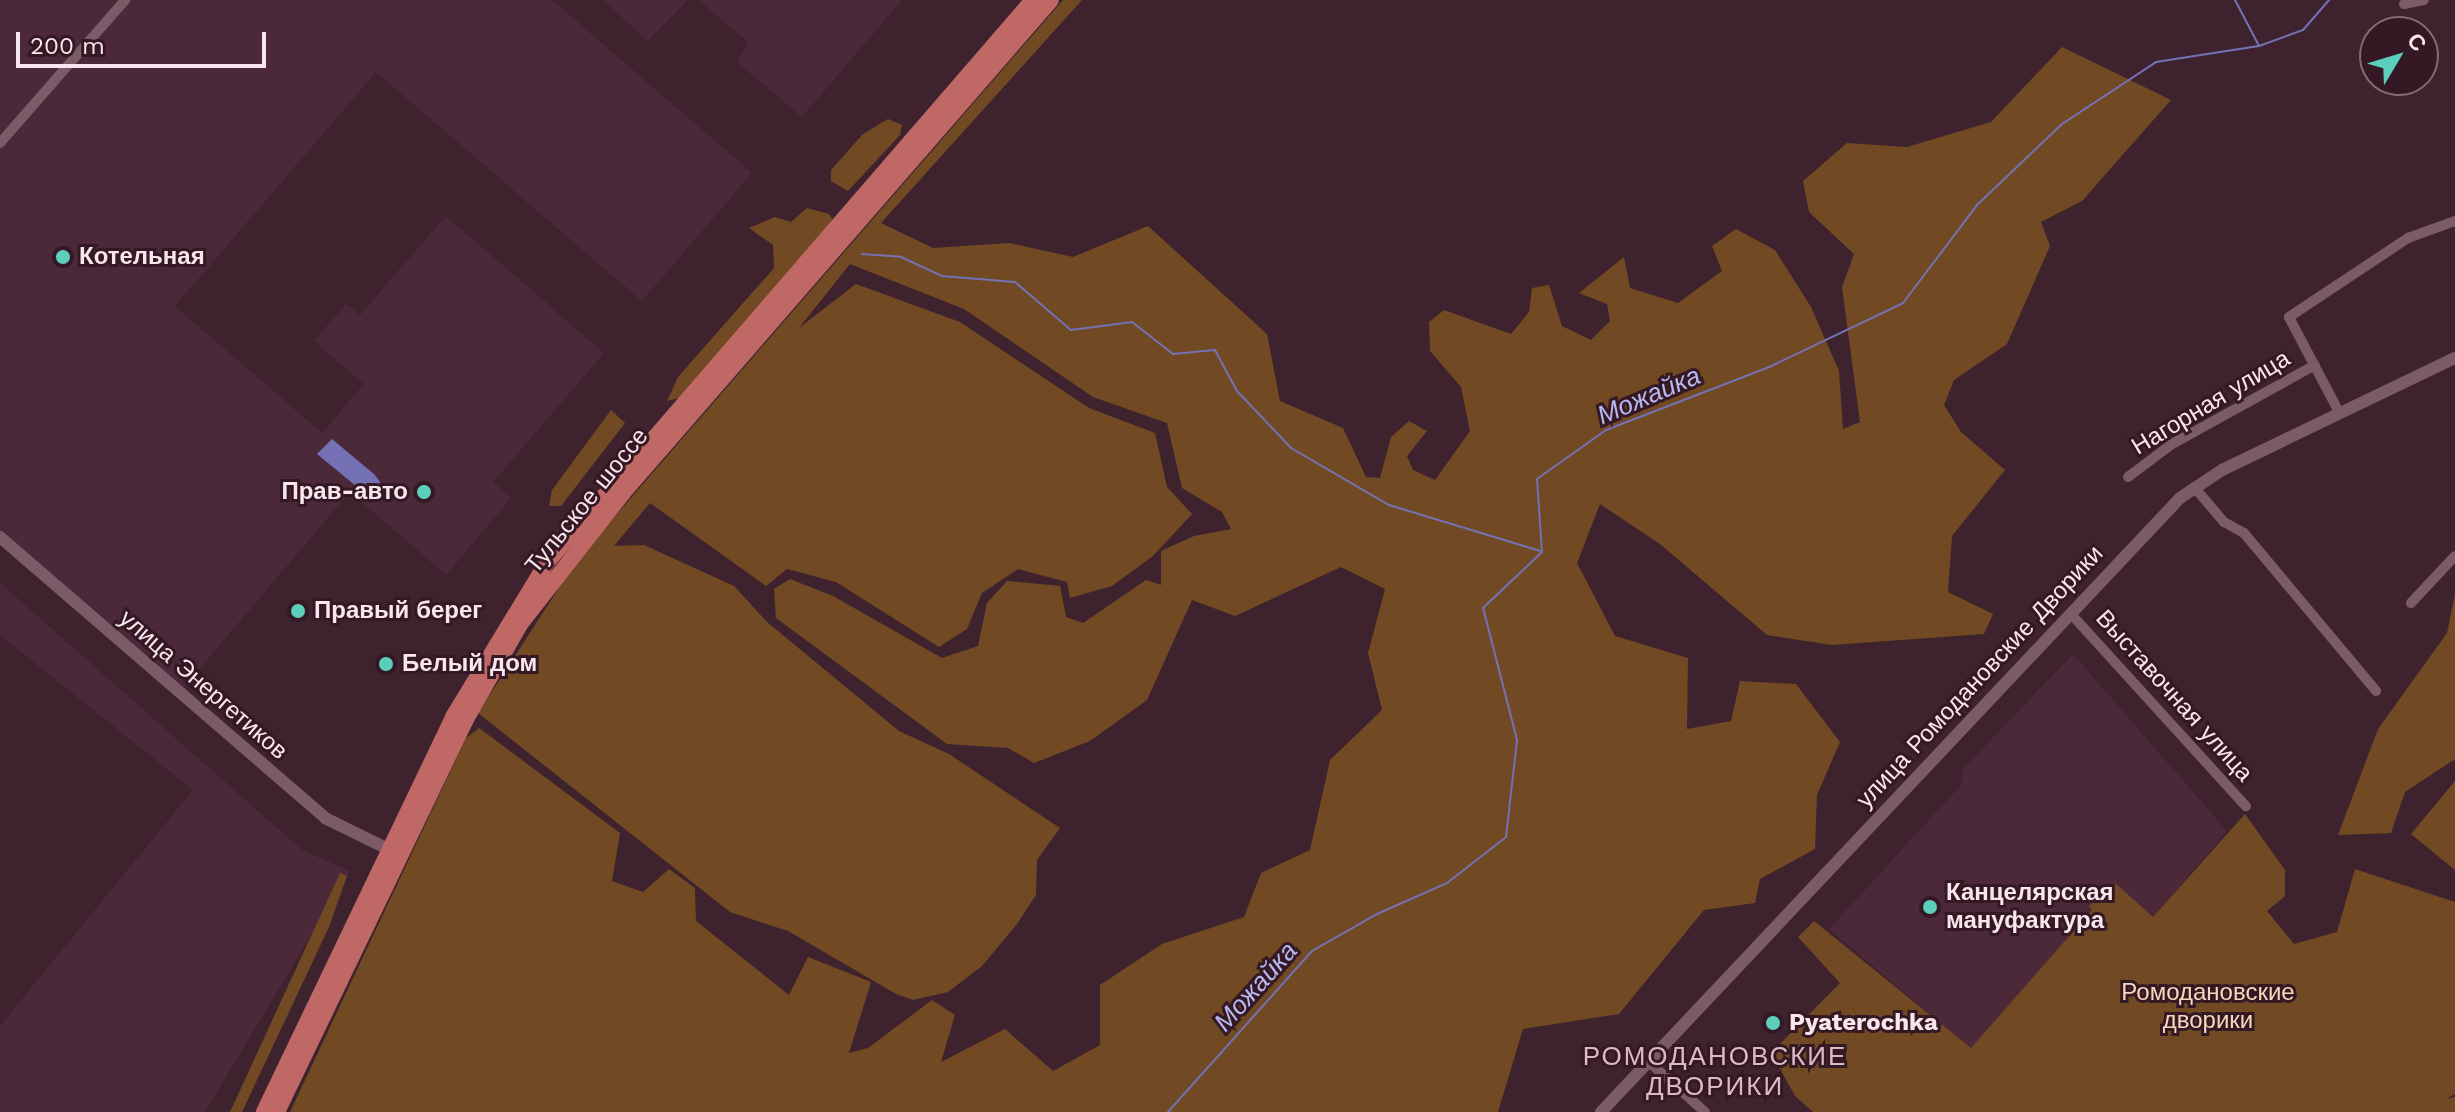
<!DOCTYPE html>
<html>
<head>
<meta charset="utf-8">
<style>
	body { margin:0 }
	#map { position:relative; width:2455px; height:1112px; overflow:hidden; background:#3e232e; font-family:"Work Sans",sans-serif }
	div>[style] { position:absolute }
	.built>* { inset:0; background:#4c2938 }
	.green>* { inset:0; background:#714923 }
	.water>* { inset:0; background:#7472b4 }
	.stream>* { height:2px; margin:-1px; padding:0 1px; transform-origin:1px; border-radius:1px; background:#7472b4 }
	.minor>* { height:10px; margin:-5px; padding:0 5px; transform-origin:5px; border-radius:5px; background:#7c5b68 }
	.tertiary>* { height:12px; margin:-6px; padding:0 6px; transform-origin:6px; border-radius:6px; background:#7c5b68 }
	.primary>* { height:16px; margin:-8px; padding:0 8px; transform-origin:8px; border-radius:8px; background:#bf6866 }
	.dots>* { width:22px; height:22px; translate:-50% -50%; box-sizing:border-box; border:4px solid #341925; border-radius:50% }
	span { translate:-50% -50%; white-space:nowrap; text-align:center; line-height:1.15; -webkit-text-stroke:6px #341925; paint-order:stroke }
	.poi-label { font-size:24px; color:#f9e5ed; font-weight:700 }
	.left { translate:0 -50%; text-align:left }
	.right { translate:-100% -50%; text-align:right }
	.street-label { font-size:24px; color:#f9e5ed }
	.park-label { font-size:24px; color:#f8d7bb }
	.water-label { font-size:26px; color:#b8b8f0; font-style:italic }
	.neighbourhood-label { font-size:26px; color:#ddb9c7; letter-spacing:2px }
	.north { position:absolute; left:2359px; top:16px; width:80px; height:80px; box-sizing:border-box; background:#341925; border:2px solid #836b75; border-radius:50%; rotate:52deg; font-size:22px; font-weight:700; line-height:32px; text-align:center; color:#f9e5ed }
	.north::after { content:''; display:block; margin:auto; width:28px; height:36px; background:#5bcebc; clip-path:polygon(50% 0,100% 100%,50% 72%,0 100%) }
	.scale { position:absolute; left:16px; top:32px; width:250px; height:36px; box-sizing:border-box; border:4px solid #f9e5ed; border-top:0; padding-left:10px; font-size:24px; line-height:28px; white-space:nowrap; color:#f9e5ed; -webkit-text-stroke:6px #341925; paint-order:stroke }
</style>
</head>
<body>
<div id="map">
	<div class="built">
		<i style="clip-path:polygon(0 0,552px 0,752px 173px,642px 301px,376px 72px,175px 306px,322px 433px,364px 384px,314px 341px,346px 304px,360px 315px,446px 216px,604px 353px,493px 482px,511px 498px,446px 575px,350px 492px,181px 690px,0 536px)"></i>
		<i style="clip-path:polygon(603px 0,688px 0,648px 41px)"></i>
		<i style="clip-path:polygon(699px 0,902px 0,802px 117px,737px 62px,748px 42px)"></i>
		<i style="clip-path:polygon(0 583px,302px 850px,350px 871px,205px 1112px,0 1112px,0 1026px,193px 790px,0 635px)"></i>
		<i style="clip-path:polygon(2073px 654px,2227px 831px,2153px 917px,2115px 884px,1971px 1049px,1829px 929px,1961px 785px,1963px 769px)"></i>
	</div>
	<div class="green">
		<i style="clip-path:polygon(1063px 0,1082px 0,881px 223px,933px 248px,1009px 243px,1073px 257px,1148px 226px,1267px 334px,1280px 401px,1343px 428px,1366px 477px,1380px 478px,1391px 437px,1409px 421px,1427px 431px,1407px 456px,1413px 470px,1435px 480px,1470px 431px,1461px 387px,1430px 351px,1429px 322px,1444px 310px,1511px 334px,1529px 312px,1532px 288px,1549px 285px,1562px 326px,1591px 340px,1610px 321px,1607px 304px,1579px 293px,1624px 257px,1630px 288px,1678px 303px,1722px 271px,1712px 246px,1736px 229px,1775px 250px,1811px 307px,1839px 371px,1843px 429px,1860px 422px,1842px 287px,1854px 254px,1809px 212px,1803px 181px,1847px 143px,1907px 147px,1991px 122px,2062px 47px,2171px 100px,2082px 201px,2041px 222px,2050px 246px,2007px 344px,1954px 380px,1944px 405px,1961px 432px,2005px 470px,1952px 536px,1948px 592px,1993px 614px,1984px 634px,1832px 645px,1767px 635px,1660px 544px,1600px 504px,1577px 563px,1615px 636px,1688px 658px,1687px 729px,1731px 721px,1740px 681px,1796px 684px,1840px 742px,1817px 795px,1815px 849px,1760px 879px,1755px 903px,1704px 910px,1619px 1014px,1523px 1029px,1498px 1112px,290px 1112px,466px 738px,479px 728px,620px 833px,612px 881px,643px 892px,669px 869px,695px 888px,696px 921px,789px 995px,808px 957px,871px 982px,849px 1053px,868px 1048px,932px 1000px,955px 1015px,941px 1062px,1005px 1029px,1053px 1071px,1100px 1045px,1100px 985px,1162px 944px,1244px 917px,1261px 873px,1310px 850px,1330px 760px,1382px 710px,1368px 653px,1385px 589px,1341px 567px,1235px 616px,1192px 600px,1147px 700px,1090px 741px,1034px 763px,1008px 748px,947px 744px,776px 618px,774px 589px,790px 579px,833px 596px,942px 658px,978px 646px,987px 603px,1007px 581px,1060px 586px,1066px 617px,1083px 623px,1146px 580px,1161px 585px,1161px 551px,1194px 536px,1231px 529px,1222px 512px,1182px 488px,1167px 423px,1093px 397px,964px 309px,850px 264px,799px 328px,856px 284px,960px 322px,1089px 408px,1155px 433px,1167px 487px,1192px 514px,1153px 556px,1112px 586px,1070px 598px,1067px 582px,1018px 569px,982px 593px,967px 629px,939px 647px,836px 582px,787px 569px,766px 586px,650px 503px,614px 546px,644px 545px,734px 586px,767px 622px,899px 731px,949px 754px,1060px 828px,1037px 860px,1036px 895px,1017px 924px,982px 966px,948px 992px,913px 1000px,896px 994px,788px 931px,730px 912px,478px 713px,577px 560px)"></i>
		<i style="clip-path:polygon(888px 119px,902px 125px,900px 135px,848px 191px,831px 181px,831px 170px,863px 134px)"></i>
		<i style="clip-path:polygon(807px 208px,829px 214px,834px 222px,683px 397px,667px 401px,678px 377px,774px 268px,773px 245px,749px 228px,775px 217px,791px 222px)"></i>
		<i style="clip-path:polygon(611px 410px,625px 423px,561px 506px,549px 506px,552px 490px)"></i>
		<i style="clip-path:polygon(2455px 594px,2455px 759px,2405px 792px,2391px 833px,2338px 835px,2378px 729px,2447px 633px)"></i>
		<i style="clip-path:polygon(2455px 781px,2455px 870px,2411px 834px)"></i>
		<i style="clip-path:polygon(2245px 814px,2285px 870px,2285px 896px,2267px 911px,2294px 944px,2337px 932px,2355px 869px,2455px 902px,2455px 1094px,2446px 1099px,2455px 1097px,2455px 1112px,1813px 1112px,1795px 1096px,1771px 1053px,1840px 983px,1798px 937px,1814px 921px,1971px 1048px,2092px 910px,2089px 906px,2115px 883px,2153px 917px)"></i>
		<i style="clip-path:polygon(340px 873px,347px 876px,329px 927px,242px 1112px,230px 1112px)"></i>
	</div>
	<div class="water">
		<i style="clip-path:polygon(332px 439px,375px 475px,385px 489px,381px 497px,373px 500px,317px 454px)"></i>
	</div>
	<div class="stream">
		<i style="left:2235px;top:0;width:52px;rotate:62.4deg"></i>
		<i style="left:2259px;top:46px;width:47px;rotate:-20deg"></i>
		<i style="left:2303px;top:30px;width:40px;rotate:-49deg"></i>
		<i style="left:862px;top:254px;width:39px;rotate:4deg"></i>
		<i style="left:901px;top:257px;width:45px;rotate:24.9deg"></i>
		<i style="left:942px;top:276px;width:73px;rotate:4.7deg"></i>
		<i style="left:1015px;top:282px;width:74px;rotate:40.6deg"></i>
		<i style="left:1071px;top:330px;width:62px;rotate:-7.5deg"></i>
		<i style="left:1132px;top:322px;width:52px;rotate:38deg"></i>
		<i style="left:1173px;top:354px;width:42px;rotate:-5.4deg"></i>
		<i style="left:1215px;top:350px;width:47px;rotate:61.8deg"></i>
		<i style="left:1237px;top:391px;width:79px;rotate:46.5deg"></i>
		<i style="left:1291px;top:448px;width:113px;rotate:30.2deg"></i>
		<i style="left:1389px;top:505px;width:158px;rotate:16.9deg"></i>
		<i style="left:1168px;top:1112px;width:216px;rotate:-48.2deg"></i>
		<i style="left:1312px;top:951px;width:75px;rotate:-29.6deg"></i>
		<i style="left:1377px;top:914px;width:77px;rotate:-23.9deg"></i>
		<i style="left:1447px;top:883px;width:75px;rotate:-37.9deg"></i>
		<i style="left:1506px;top:837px;width:98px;rotate:-83.5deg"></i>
		<i style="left:1517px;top:740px;width:136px;rotate:-104.4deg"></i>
		<i style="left:1483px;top:608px;width:81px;rotate:-43.5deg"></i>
		<i style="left:1542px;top:552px;width:73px;rotate:-93.9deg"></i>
		<i style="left:1537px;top:479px;width:85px;rotate:-35.4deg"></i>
		<i style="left:1606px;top:430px;width:173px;rotate:-21.1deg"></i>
		<i style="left:1767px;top:368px;width:151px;rotate:-25.5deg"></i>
		<i style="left:1903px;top:303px;width:123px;rotate:-52.9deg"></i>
		<i style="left:1977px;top:205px;width:117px;rotate:-43.6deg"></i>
		<i style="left:2062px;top:124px;width:113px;rotate:-33.4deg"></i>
		<i style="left:2156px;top:62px;width:104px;rotate:-8.8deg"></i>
	</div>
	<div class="minor">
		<i style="left:2404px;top:4px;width:20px;rotate:-11deg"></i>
		<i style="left:0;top:143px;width:190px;rotate:-48.8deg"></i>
		<i style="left:2339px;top:412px;width:107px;rotate:-117.8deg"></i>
		<i style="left:2289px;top:317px;width:143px;rotate:-33.6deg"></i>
		<i style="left:2408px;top:238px;width:50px;rotate:-19.9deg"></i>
		<i style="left:2128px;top:477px;width:55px;rotate:-36.9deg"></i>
		<i style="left:2172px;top:444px;width:163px;rotate:-28.9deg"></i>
		<i style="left:2194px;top:487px;width:46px;rotate:49.4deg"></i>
		<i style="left:2224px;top:522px;width:23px;rotate:29deg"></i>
		<i style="left:2244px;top:533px;width:206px;rotate:50.1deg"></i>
		<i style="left:2411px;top:603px;width:64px;rotate:-46.9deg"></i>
		<i style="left:2071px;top:614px;width:260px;rotate:47.7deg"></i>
		<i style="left:1649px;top:1062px;width:75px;rotate:41.8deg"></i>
	</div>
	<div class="tertiary">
		<i style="left:0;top:537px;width:430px;rotate:40.8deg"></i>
		<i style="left:325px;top:818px;width:79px;rotate:26.2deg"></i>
		<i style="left:1601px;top:1112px;width:844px;rotate:-46.68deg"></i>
		<i style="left:2180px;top:498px;width:50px;rotate:-33.7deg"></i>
		<i style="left:2222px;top:470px;width:259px;rotate:-25.7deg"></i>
	</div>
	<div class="primary">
		<i style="left:264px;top:1112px;width:438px;rotate:-64.4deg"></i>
		<i style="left:453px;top:717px;width:183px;rotate:-58.7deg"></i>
		<i style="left:548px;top:561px;width:742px;rotate:-49.16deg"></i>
		<i style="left:277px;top:1112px;width:434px;rotate:-64.3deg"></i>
		<i style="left:465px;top:721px;width:113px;rotate:-60.3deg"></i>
		<i style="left:521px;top:623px;width:164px;rotate:-51.9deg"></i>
		<i style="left:622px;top:494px;width:654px;rotate:-49.03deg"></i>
	</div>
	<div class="dots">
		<i style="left:63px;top:257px;background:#5bcebc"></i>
		<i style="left:424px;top:492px;background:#5bcebc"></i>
		<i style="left:298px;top:611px;background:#5bcebc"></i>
		<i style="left:386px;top:664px;background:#5bcebc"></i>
		<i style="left:1930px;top:907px;background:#5bcebc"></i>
		<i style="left:1773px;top:1023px;background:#5bcebc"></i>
	</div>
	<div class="poi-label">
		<span class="left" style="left:79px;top:257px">Котельная</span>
		<span class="right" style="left:408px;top:492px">Прав-авто</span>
		<span class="left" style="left:314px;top:611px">Правый берег</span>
		<span class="left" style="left:402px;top:664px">Белый дом</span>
		<span class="left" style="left:1946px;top:907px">Канцелярская<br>мануфактура</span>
		<span class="left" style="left:1789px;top:1023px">Pyaterochka</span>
	</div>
	<div class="street-label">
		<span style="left:2211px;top:403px;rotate:-31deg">Нагорная улица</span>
		<span style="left:587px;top:501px;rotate:-51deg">Тульское шоссе</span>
		<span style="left:1980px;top:677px;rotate:-47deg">улица Ромодановские Дворики</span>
		<span style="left:203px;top:685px;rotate:41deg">улица Энергетиков</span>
		<span style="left:2174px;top:696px;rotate:48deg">Выставочная улица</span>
	</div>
	<div class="park-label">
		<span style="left:2208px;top:1007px">Ромодановские<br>дворики</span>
	</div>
	<div class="water-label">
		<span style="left:1649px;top:396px;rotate:-23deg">Можайка</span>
		<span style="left:1256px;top:987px;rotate:-48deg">Можайка</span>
	</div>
	<div class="neighbourhood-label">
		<span style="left:1715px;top:1072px">РОМОДАНОВСКИЕ<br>ДВОРИКИ</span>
	</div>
	<div class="north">С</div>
	<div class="scale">200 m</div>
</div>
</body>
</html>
